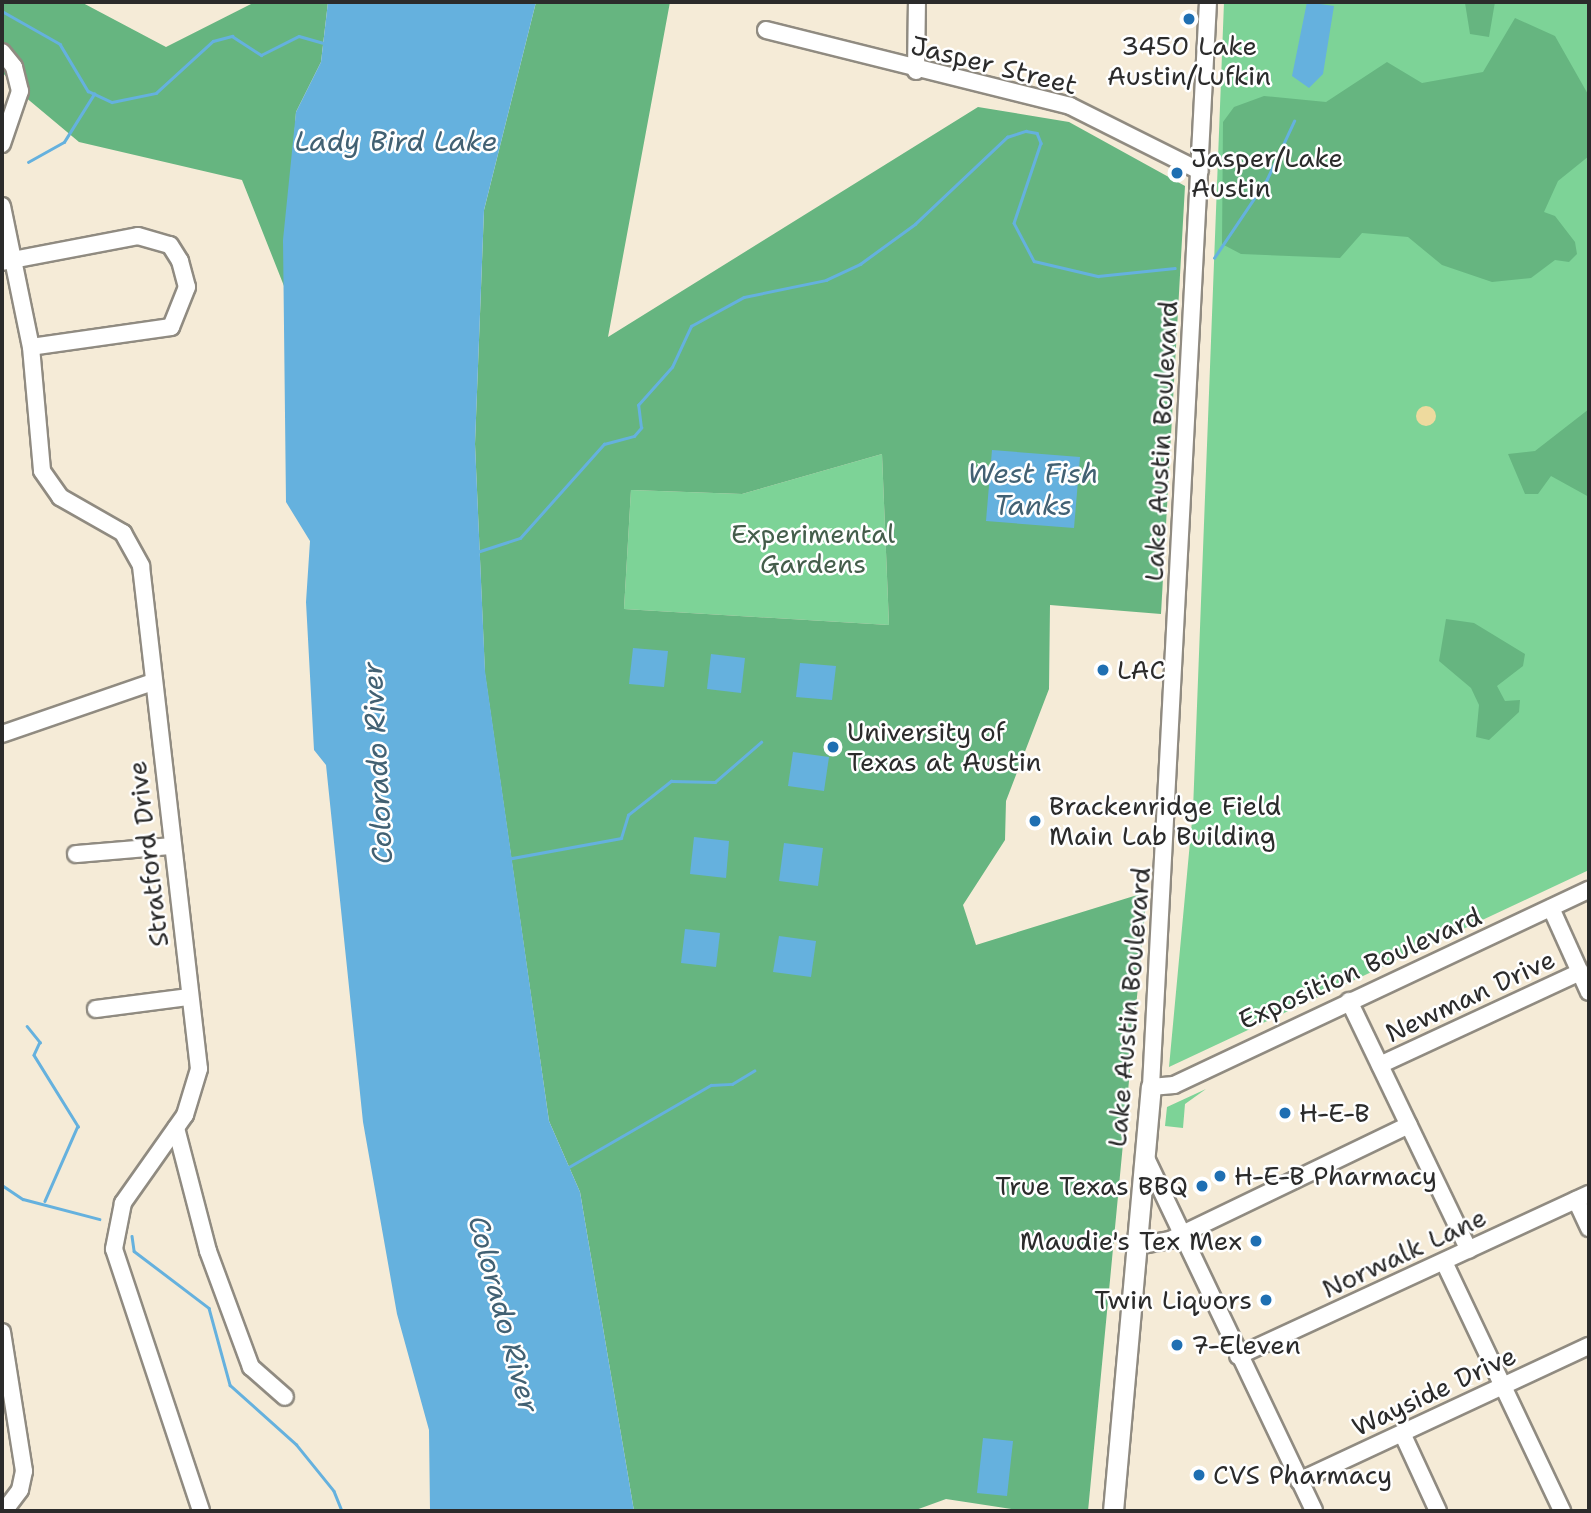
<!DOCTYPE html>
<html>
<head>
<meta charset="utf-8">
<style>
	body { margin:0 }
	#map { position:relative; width:1591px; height:1513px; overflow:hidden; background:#f5ebd7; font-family:"Shantell Sans",sans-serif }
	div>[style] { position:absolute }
	.green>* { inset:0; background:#7dd397 }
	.forest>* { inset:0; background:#66b580 }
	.sand>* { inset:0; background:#eeda9e }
	.round { border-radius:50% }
	.water>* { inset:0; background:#65b1de }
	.stream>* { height:2.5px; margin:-1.25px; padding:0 1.25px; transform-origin:1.25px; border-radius:1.25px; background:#65b1de }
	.roads { filter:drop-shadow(2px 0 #908b81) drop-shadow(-2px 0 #908b81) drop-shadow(0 2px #908b81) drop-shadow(0 -2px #908b81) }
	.minor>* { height:16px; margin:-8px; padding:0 8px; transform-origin:8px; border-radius:8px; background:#fff }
	.major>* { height:19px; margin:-9.5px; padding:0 9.5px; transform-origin:9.5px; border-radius:9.5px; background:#fff }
	.dots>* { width:19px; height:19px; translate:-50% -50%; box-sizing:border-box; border:4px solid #fff; border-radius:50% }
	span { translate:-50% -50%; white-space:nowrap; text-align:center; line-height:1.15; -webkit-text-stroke:5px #fff; paint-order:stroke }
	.poi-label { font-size:26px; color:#2b2b2b }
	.left { translate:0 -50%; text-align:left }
	.right { translate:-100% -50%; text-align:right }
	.street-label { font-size:26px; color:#2b2b2b }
	.park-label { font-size:26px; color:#445d4b }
	.water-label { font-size:28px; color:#426173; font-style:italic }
	.frame { position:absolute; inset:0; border:4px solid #2b2b2b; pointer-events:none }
</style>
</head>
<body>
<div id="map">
	<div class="green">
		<i style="clip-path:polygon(1224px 2px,1589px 2px,1589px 870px,1169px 1067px,1193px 810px)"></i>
		<i style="clip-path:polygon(882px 454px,889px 625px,624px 609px,631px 490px,742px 494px)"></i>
		<i style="clip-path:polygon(1206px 1089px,1185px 1104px,1183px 1128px,1165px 1126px,1167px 1107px)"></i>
	</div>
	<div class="forest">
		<i style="clip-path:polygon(2px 2px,81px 2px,166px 47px,255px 2px,328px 2px,321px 62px,296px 112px,284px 286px,242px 180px,79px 142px,24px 96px,2px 72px)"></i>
		<i style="clip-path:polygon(evenodd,536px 2px,670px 2px,608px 337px,978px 107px,1069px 122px,1185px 186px,1161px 614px,1050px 605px,1049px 689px,1006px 801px,1005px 840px,963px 905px,976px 945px,1147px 892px,1088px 1511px,1024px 1511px,946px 1499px,913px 1511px,634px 1511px,580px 1192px,549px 1121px,485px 674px,475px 444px,484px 210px,536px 2px,882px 454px,889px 625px,624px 609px,631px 490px,742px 494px,882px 454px)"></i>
		<i style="clip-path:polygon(1448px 2px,1495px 2px,1489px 37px,1470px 34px,1465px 3px)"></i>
		<i style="clip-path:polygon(1515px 18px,1555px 36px,1589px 96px,1589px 156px,1558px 181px,1544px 212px,1555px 216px,1575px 242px,1577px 254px,1569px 262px,1555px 260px,1531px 278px,1492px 282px,1442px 265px,1408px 237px,1362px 233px,1340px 258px,1241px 254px,1222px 244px,1223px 122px,1234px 107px,1264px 96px,1326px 102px,1387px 62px,1422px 83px,1483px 72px)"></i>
		<i style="clip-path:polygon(1589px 409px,1589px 497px,1551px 476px,1538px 494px,1525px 494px,1508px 454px,1535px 451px)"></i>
		<i style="clip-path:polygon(1446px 619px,1474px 623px,1525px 654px,1523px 666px,1497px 686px,1505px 701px,1520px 700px,1519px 712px,1489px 740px,1476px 737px,1479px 705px,1471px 688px,1439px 661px)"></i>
	</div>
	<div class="sand">
		<i class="round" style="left:1416px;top:406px;width:20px;height:20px"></i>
	</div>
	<div class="water">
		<i style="clip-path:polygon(328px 2px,536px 2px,484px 210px,475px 444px,485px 671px,549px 1121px,580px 1192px,634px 1511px,430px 1511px,429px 1430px,397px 1314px,363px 1122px,326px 765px,314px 750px,306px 602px,310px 541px,286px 502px,283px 240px,296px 112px,321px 62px)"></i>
		<i style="clip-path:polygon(1307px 2px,1334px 6px,1323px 74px,1309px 88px,1292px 76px)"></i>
		<i style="clip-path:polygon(992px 450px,1080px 457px,1074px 528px,986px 521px)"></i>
		<i style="clip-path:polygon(633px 648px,668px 651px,664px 687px,629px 684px)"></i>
		<i style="clip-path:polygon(711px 654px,745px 658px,741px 693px,707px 689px)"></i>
		<i style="clip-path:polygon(800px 663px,836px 666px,832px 700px,796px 697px)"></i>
		<i style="clip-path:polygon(793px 752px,829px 757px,824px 791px,788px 786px)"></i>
		<i style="clip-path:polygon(694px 837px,729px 841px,726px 878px,690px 874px)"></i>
		<i style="clip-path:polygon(784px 843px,823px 848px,818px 886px,779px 881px)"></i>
		<i style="clip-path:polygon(685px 929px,720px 933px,716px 967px,681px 963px)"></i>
		<i style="clip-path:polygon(779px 936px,816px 941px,811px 977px,773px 972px)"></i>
		<i style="clip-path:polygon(983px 1438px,1013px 1441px,1007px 1496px,977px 1493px)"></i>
	</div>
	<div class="stream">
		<i style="left:2px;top:11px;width:67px;rotate:29.6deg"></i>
		<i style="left:60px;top:44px;width:55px;rotate:59.2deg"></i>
		<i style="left:88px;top:91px;width:26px;rotate:25deg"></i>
		<i style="left:112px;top:102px;width:45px;rotate:-11.6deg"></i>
		<i style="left:156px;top:93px;width:77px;rotate:-42.4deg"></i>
		<i style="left:213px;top:41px;width:20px;rotate:-15deg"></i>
		<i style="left:232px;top:36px;width:35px;rotate:33deg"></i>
		<i style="left:261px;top:55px;width:42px;rotate:-26.6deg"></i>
		<i style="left:299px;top:36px;width:26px;rotate:16deg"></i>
		<i style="left:28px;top:162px;width:41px;rotate:-29.1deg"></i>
		<i style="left:64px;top:142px;width:57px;rotate:-58deg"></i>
		<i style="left:1214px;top:258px;width:95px;rotate:-56.1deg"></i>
		<i style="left:1267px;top:179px;width:64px;rotate:-65deg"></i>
		<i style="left:477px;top:552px;width:45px;rotate:-18deg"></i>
		<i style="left:520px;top:538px;width:126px;rotate:-48.2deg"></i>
		<i style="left:604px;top:444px;width:31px;rotate:-15deg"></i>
		<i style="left:634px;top:436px;width:11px;rotate:-49deg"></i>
		<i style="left:641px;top:428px;width:23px;rotate:-97deg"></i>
		<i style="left:638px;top:405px;width:51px;rotate:-48.2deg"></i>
		<i style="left:672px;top:367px;width:45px;rotate:-65.1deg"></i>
		<i style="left:691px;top:326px;width:60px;rotate:-28.7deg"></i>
		<i style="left:744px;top:297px;width:84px;rotate:-11.7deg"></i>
		<i style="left:826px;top:280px;width:38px;rotate:-25deg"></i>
		<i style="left:860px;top:264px;width:68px;rotate:-36deg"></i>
		<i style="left:915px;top:224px;width:127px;rotate:-43.4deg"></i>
		<i style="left:1007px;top:137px;width:20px;rotate:-18deg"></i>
		<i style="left:1026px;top:131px;width:11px;rotate:10deg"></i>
		<i style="left:1037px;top:133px;width:11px;rotate:68deg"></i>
		<i style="left:1041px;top:143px;width:84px;rotate:108.6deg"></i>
		<i style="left:1014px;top:223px;width:43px;rotate:62.2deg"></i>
		<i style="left:1034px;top:261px;width:66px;rotate:13.2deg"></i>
		<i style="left:1098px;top:276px;width:77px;rotate:-5.9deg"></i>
		<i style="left:507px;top:859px;width:116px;rotate:-10.4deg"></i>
		<i style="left:621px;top:838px;width:24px;rotate:-73deg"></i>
		<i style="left:628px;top:815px;width:55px;rotate:-38.3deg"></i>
		<i style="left:671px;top:781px;width:44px;rotate:1.3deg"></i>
		<i style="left:715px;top:782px;width:61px;rotate:-41deg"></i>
		<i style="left:27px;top:1026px;width:21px;rotate:51deg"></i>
		<i style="left:40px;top:1042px;width:14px;rotate:115deg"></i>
		<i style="left:34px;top:1055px;width:84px;rotate:58.2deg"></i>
		<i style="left:78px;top:1126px;width:82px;rotate:113.7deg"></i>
		<i style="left:567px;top:1168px;width:166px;rotate:-30deg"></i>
		<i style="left:711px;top:1085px;width:21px;rotate:-3deg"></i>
		<i style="left:732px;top:1084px;width:26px;rotate:-31deg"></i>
		<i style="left:2px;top:1185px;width:25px;rotate:34deg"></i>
		<i style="left:23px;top:1199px;width:79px;rotate:14.7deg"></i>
		<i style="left:132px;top:1236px;width:15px;rotate:82deg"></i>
		<i style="left:134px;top:1251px;width:94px;rotate:37.2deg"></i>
		<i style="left:209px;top:1308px;width:80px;rotate:74.7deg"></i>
		<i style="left:230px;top:1385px;width:89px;rotate:41.8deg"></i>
		<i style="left:296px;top:1444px;width:60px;rotate:51deg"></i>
		<i style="left:334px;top:1491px;width:22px;rotate:68deg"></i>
	</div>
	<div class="roads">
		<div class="minor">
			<i style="left:1208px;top:2px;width:1086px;rotate:93.01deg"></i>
			<i style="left:1151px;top:1087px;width:23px;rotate:-5deg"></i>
			<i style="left:1174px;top:1085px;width:459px;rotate:-25.2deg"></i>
			<i style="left:766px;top:30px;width:313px;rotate:14deg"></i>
			<i style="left:1070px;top:106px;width:145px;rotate:26.6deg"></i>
			<i style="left:2px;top:52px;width:19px;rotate:51deg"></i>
			<i style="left:14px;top:67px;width:25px;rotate:76deg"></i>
			<i style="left:20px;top:91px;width:56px;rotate:108.8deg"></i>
			<i style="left:916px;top:71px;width:69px;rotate:-89.2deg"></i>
			<i style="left:2px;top:206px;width:144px;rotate:78.4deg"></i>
			<i style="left:31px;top:347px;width:124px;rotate:84.9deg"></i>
			<i style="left:42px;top:471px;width:32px;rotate:55deg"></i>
			<i style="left:60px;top:497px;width:73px;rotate:29.7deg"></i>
			<i style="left:123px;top:533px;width:38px;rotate:61deg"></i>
			<i style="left:141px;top:566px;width:506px;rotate:83.42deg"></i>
			<i style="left:199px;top:1069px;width:48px;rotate:106.9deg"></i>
			<i style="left:185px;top:1115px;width:108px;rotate:125.2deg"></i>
			<i style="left:123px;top:1203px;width:47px;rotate:101.1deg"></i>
			<i style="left:114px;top:1249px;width:276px;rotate:71.6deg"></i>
			<i style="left:2px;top:262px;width:138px;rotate:-10.8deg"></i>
			<i style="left:138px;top:236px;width:33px;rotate:16deg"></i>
			<i style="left:170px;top:245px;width:19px;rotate:58deg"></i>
			<i style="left:180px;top:261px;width:27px;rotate:75deg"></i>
			<i style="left:187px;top:287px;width:43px;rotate:111.8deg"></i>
			<i style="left:171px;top:327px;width:141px;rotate:171.9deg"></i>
			<i style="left:2px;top:734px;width:160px;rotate:-19deg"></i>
			<i style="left:76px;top:854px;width:95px;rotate:-4.8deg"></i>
			<i style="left:1551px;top:908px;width:92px;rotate:65.7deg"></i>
			<i style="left:1349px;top:1001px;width:276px;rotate:64.3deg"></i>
			<i style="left:96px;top:1009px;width:94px;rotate:-7.4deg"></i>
			<i style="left:1380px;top:1065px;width:221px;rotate:-24.9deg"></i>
			<i style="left:176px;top:1128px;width:127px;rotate:75.4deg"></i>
			<i style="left:208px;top:1251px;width:124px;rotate:69.7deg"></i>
			<i style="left:251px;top:1367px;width:45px;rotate:41.4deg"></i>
			<i style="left:1145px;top:1156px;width:393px;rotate:64.5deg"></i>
			<i style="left:1576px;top:1200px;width:31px;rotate:65deg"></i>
			<i style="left:1136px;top:1246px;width:35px;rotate:-10deg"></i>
			<i style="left:1170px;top:1240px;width:265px;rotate:-25.7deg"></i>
			<i style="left:1444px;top:1262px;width:276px;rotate:64.6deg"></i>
			<i style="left:2px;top:1332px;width:141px;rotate:81deg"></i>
			<i style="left:24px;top:1471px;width:19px;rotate:102deg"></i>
			<i style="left:20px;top:1490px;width:26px;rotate:127deg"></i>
			<i style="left:1238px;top:1356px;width:387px;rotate:-24.8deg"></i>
			<i style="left:1402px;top:1433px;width:86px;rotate:65.2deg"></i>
			<i style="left:1299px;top:1481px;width:320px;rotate:-25deg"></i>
		</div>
		<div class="major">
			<i style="left:1113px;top:1511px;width:426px;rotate:-84.9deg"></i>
		</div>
	</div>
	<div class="dots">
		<i style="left:1189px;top:19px;background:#1f6fb2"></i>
		<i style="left:1177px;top:173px;background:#1f6fb2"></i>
		<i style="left:1103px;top:670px;background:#1f6fb2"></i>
		<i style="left:833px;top:747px;background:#1f6fb2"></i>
		<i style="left:1035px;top:821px;background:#1f6fb2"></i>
		<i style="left:1285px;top:1113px;background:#1f6fb2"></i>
		<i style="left:1220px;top:1176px;background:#1f6fb2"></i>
		<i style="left:1202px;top:1186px;background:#1f6fb2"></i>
		<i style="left:1256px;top:1241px;background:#1f6fb2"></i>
		<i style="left:1266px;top:1300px;background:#1f6fb2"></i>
		<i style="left:1177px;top:1345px;background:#1f6fb2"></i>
		<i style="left:1199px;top:1475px;background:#1f6fb2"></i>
	</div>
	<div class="poi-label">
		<span style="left:1189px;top:61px">3450 Lake<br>Austin/Lufkin</span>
		<span class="left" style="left:1191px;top:173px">Jasper/Lake<br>Austin</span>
		<span class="left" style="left:1117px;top:670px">LAC</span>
		<span class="left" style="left:847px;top:747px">University of<br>Texas at Austin</span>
		<span class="left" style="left:1049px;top:821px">Brackenridge Field<br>Main Lab Building</span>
		<span class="left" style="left:1299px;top:1113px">H-E-B</span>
		<span class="left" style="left:1234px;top:1176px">H-E-B Pharmacy</span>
		<span class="right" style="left:1188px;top:1186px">True Texas BBQ</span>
		<span class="right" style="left:1242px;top:1241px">Maudie's Tex Mex</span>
		<span class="right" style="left:1252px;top:1300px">Twin Liquors</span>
		<span class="left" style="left:1191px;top:1345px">7-Eleven</span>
		<span class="left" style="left:1213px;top:1475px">CVS Pharmacy</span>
	</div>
	<div class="street-label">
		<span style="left:994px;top:65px;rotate:14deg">Jasper Street</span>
		<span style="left:1161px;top:441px;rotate:-87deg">Lake Austin Boulevard</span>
		<span style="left:148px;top:854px;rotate:-97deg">Stratford Drive</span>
		<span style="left:1360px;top:968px;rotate:-24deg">Exposition Boulevard</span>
		<span style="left:1470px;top:996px;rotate:-25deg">Newman Drive</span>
		<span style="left:1129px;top:1007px;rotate:-85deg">Lake Austin Boulevard</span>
		<span style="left:1404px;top:1253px;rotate:-25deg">Norwalk Lane</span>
		<span style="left:1434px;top:1391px;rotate:-25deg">Wayside Drive</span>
	</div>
	<div class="park-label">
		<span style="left:813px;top:549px">Experimental<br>Gardens</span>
	</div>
	<div class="water-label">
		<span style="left:396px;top:141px">Lady Bird Lake</span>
		<span style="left:1033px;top:489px">West Fish<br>Tanks</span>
		<span style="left:377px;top:763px;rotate:-93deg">Colorado River</span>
		<span style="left:504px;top:1314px;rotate:75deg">Colorado River</span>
	</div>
	<div class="frame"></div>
</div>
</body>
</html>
